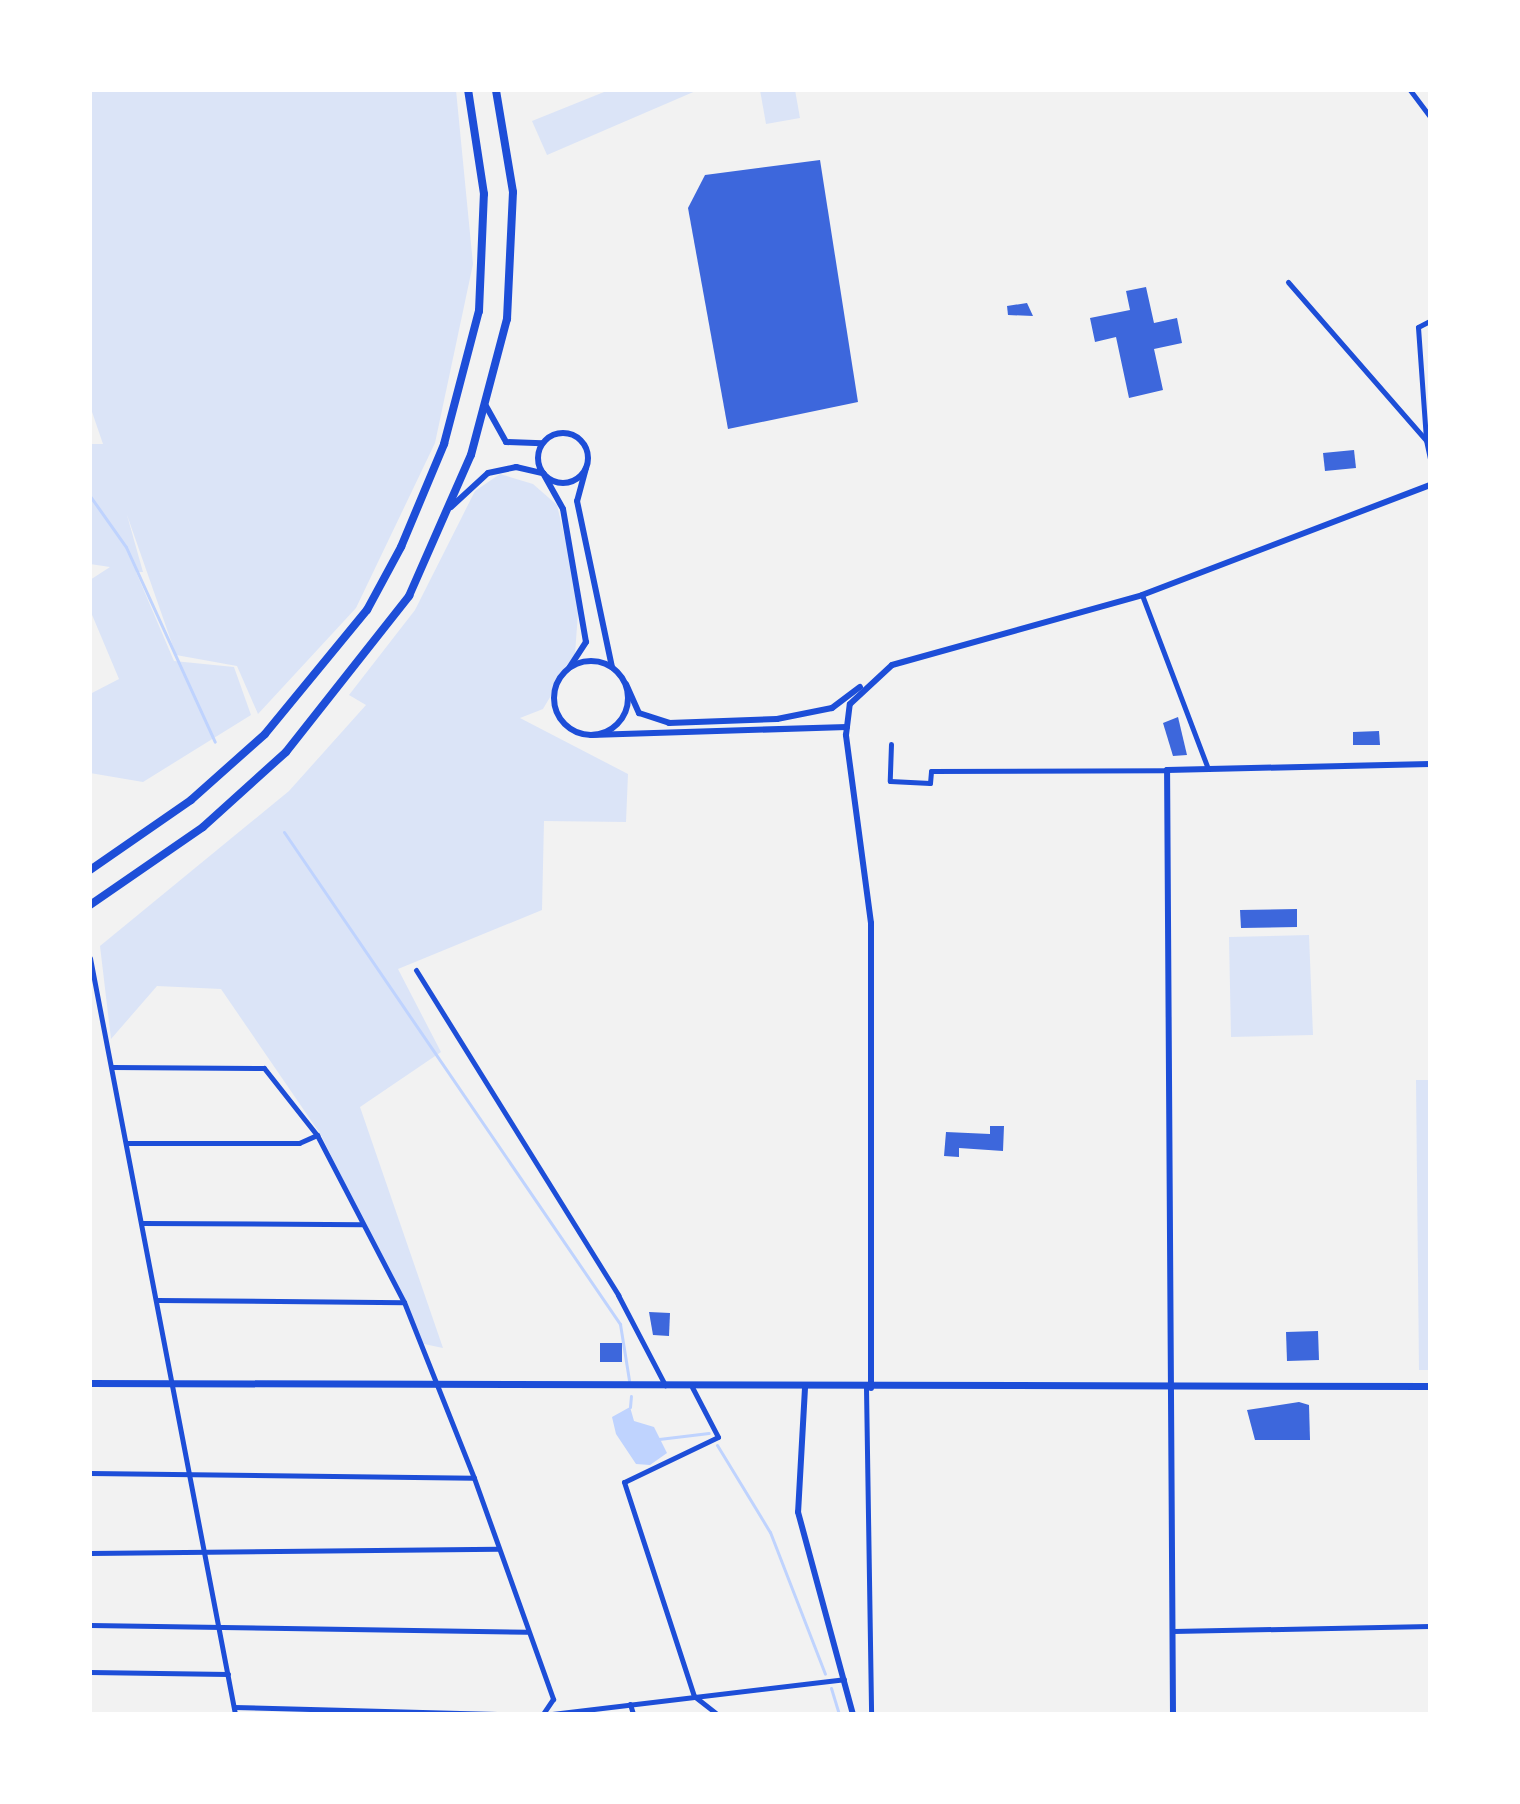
<!DOCTYPE html>
<html>
<head>
<meta charset="utf-8">
<style>
	body { margin:0 }
	#map { position:relative; width:1520px; height:1804px; overflow:hidden; background:#f2f2f2; font-family:Rubik,sans-serif }
	div>[style] { position:absolute }
	.green>* { inset:0; background:#dbe4f7 }
	.water>* { inset:0; background:#bfd3fe }
	.stream>* { height:3px; margin:-1.5px; padding:0 1.5px; transform-origin:1.5px; border-radius:1.5px; background:#bfd3fe }
	.building>* { inset:0; background:#3d67dc }
	.minor>* { height:5px; margin:-2.5px; padding:0 2.5px; transform-origin:2.5px; border-radius:2.5px; background:#1d4ed8 }
	.tertiary>* { height:6px; margin:-3px; padding:0 3px; transform-origin:3px; border-radius:3px; background:#1d4ed8 }
	.tertiary>.ring { margin:-3px; padding:0; box-sizing:content-box; background:none; border:6px solid #1d4ed8; border-radius:50% }
	.secondary>* { height:7px; margin:-3.5px; padding:0 3.5px; transform-origin:3.5px; border-radius:3.5px; background:#1d4ed8 }
	.primary>* { height:8px; margin:-4px; padding:0 4px; transform-origin:4px; border-radius:4px; background:#1d4ed8 }
	span { translate:-50% -50%; white-space:nowrap; text-align:center; line-height:1.15; -webkit-text-stroke:6px #fff; paint-order:stroke }
	.frame { position:absolute; inset:0; border:92px solid #fff; pointer-events:none }
</style>
</head>
<body>
<div id="map">
	<div class="green">
		<i style="clip-path:polygon(90px 90px,456px 90px,473px 264px,435px 443px,356px 608px,258px 714px,237px 666px,176px 655px,127px 515px,143px 572px,136px 572px,174px 661px,234px 667px,251px 715px,143px 782px,90px 773px,90px 694px,119px 679px,90px 610px,90px 580px,110px 567px,90px 564px,90px 444px,103px 444px,90px 406px)"></i>
		<i style="clip-path:polygon(609px 90px,698px 90px,547px 155px,532px 121px)"></i>
		<i style="clip-path:polygon(760px 90px,795px 90px,800px 118px,766px 124px)"></i>
		<i style="clip-path:polygon(500px 474px,533px 484px,557px 505px,579px 598px,575px 655px,543px 709px,520px 718px,628px 774px,626px 822px,544px 821px,542px 910px,398px 969px,441px 1052px,360px 1107px,443px 1348px,424px 1344px,321px 1135px,221px 989px,157px 986px,111px 1039px,100px 946px,289px 791px,366px 705px,349px 695px,415px 610px,475px 491px)"></i>
		<i style="clip-path:polygon(1309px 935px,1313px 1035px,1231px 1037px,1229px 937px)"></i>
		<i style="clip-path:polygon(1416px 1080px,1430px 1080px,1430px 1370px,1419px 1370px)"></i>
	</div>
	<div class="water">
		<i style="clip-path:polygon(630px 1407px,634px 1421px,654px 1427px,667px 1453px,650px 1465px,636px 1464px,616px 1434px,612px 1417px)"></i>
	</div>
	<div class="stream">
		<i style="left:90px;top:496px;width:62px;rotate:54.8deg"></i>
		<i style="left:126px;top:547px;width:214px;rotate:65.5deg"></i>
		<i style="left:284px;top:832px;width:596px;rotate:55.67deg"></i>
		<i style="left:620px;top:1324px;width:57px;rotate:80.9deg"></i>
		<i style="left:630px;top:1407px;width:11px;rotate:-85deg"></i>
		<i style="left:659px;top:1439px;width:50px;rotate:-6.8deg"></i>
		<i style="left:717px;top:1445px;width:102px;rotate:58.7deg"></i>
		<i style="left:770px;top:1532px;width:152px;rotate:68.8deg"></i>
		<i style="left:831px;top:1688px;width:27px;rotate:73deg"></i>
	</div>
	<div class="building">
		<i style="clip-path:polygon(820px 160px,858px 402px,728px 429px,688px 208px,705px 175px)"></i>
		<i style="clip-path:polygon(1146px 287px,1154px 323px,1177px 318px,1182px 343px,1154px 349px,1163px 390px,1129px 398px,1116px 337px,1095px 342px,1090px 318px,1130px 310px,1126px 291px)"></i>
		<i style="clip-path:polygon(1027px 303px,1033px 316px,1008px 315px,1007px 306px)"></i>
		<i style="clip-path:polygon(1354px 450px,1356px 468px,1325px 471px,1323px 453px)"></i>
		<i style="clip-path:polygon(1178px 717px,1187px 755px,1173px 756px,1163px 723px)"></i>
		<i style="clip-path:polygon(1379px 731px,1380px 745px,1353px 745px,1353px 732px)"></i>
		<i style="clip-path:polygon(1297px 909px,1297px 927px,1241px 928px,1240px 910px)"></i>
		<i style="clip-path:polygon(990px 1126px,1004px 1126px,1003px 1151px,959px 1148px,959px 1157px,944px 1156px,946px 1132px,990px 1134px)"></i>
		<i style="clip-path:polygon(649px 1312px,670px 1313px,669px 1336px,653px 1335px)"></i>
		<i style="clip-path:polygon(1318px 1331px,1319px 1360px,1287px 1361px,1286px 1332px)"></i>
		<i style="clip-path:polygon(600px 1343px,622px 1343px,622px 1362px,600px 1362px)"></i>
		<i style="clip-path:polygon(1299px 1402px,1309px 1405px,1310px 1440px,1255px 1440px,1247px 1410px)"></i>
	</div>
	<div class="minor">
		<i style="left:1410px;top:90px;width:34px;rotate:53deg"></i>
		<i style="left:1288px;top:282px;width:210px;rotate:48.9deg"></i>
		<i style="left:1426px;top:440px;width:19px;rotate:78deg"></i>
		<i style="left:1426px;top:439px;width:112px;rotate:-94.1deg"></i>
		<i style="left:1418px;top:327px;width:13px;rotate:-27deg"></i>
		<i style="left:1142px;top:595px;width:186px;rotate:69.2deg"></i>
		<i style="left:891px;top:744px;width:37px;rotate:92deg"></i>
		<i style="left:890px;top:781px;width:40px;rotate:2.9deg"></i>
		<i style="left:930px;top:783px;width:12px;rotate:-85deg"></i>
		<i style="left:931px;top:771px;width:236px;rotate:-0.2deg"></i>
		<i style="left:90px;top:958px;width:770px;rotate:79.14deg"></i>
		<i style="left:416px;top:970px;width:383px;rotate:58.1deg"></i>
		<i style="left:618px;top:1295px;width:102px;rotate:62.4deg"></i>
		<i style="left:112px;top:1067px;width:152px;rotate:0.4deg"></i>
		<i style="left:264px;top:1068px;width:85px;rotate:51.7deg"></i>
		<i style="left:317px;top:1135px;width:188px;rotate:62.5deg"></i>
		<i style="left:404px;top:1302px;width:189px;rotate:68.3deg"></i>
		<i style="left:474px;top:1478px;width:235px;rotate:70.3deg"></i>
		<i style="left:553px;top:1699px;width:18px;rotate:124deg"></i>
		<i style="left:126px;top:1143px;width:173px"></i>
		<i style="left:299px;top:1143px;width:20px;rotate:-24deg"></i>
		<i style="left:142px;top:1223px;width:221px;rotate:0.3deg"></i>
		<i style="left:157px;top:1300px;width:247px;rotate:0.5deg"></i>
		<i style="left:692px;top:1387px;width:56px;rotate:62.5deg"></i>
		<i style="left:718px;top:1437px;width:104px;rotate:154.4deg"></i>
		<i style="left:624px;top:1482px;width:225px;rotate:71.9deg"></i>
		<i style="left:694px;top:1696px;width:29px;rotate:38deg"></i>
		<i style="left:866px;top:1388px;width:326px;rotate:89.1deg"></i>
		<i style="left:90px;top:1473px;width:384px;rotate:0.7deg"></i>
		<i style="left:90px;top:1553px;width:408px;rotate:-0.6deg"></i>
		<i style="left:90px;top:1625px;width:437px;rotate:0.9deg"></i>
		<i style="left:1173px;top:1631px;width:257px;rotate:-1.1deg"></i>
		<i style="left:90px;top:1672px;width:138px;rotate:0.8deg"></i>
		<i style="left:630px;top:1704px;width:10px;rotate:73deg"></i>
		<i style="left:234px;top:1707px;width:263px;rotate:1.5deg"></i>
		<i style="left:552px;top:1714px;width:294px;rotate:-6.8deg"></i>
	</div>
	<div class="tertiary">
		<i style="left:486px;top:406px;width:41px;rotate:60.9deg"></i>
		<i style="left:506px;top:442px;width:36px;rotate:2deg"></i>
		<i class="ring" style="left:538px;top:433px;width:44px;height:44px"></i>
		<i style="left:586px;top:468px;width:34px;rotate:105deg"></i>
		<i style="left:577px;top:501px;width:170px;rotate:78.1deg"></i>
		<i style="left:451px;top:507px;width:50px;rotate:-42.6deg"></i>
		<i style="left:488px;top:473px;width:29px;rotate:-12deg"></i>
		<i style="left:516px;top:467px;width:28px;rotate:13deg"></i>
		<i style="left:543px;top:473px;width:41px;rotate:60.9deg"></i>
		<i style="left:563px;top:509px;width:135px;rotate:80.2deg"></i>
		<i style="left:586px;top:642px;width:30px;rotate:123deg"></i>
		<i class="ring" style="left:554px;top:661px;width:68px;height:68px"></i>
		<i style="left:626px;top:684px;width:32px;rotate:66deg"></i>
		<i style="left:639px;top:713px;width:32px;rotate:18deg"></i>
		<i style="left:669px;top:723px;width:108px;rotate:-2.1deg"></i>
		<i style="left:777px;top:719px;width:56px;rotate:-11.3deg"></i>
		<i style="left:832px;top:708px;width:35px;rotate:-37deg"></i>
		<i style="left:591px;top:735px;width:256px;rotate:-1.8deg"></i>
		<i style="left:805px;top:1388px;width:124px;rotate:93.2deg"></i>
		<i style="left:798px;top:1512px;width:209px;rotate:74.8deg"></i>
		<i style="left:871px;top:1388px;width:465px;rotate:-90deg"></i>
		<i style="left:871px;top:923px;width:190px;rotate:-97.6deg"></i>
		<i style="left:846px;top:735px;width:31px;rotate:-83deg"></i>
		<i style="left:850px;top:704px;width:57px;rotate:-42.9deg"></i>
		<i style="left:892px;top:665px;width:260px;rotate:-15.6deg"></i>
		<i style="left:1142px;top:595px;width:308px;rotate:-20.9deg"></i>
		<i style="left:1173px;top:1714px;width:944px;rotate:-90.36deg"></i>
		<i style="left:1167px;top:770px;width:263px;rotate:-1.3deg"></i>
	</div>
	<div class="secondary">
		<i style="left:90px;top:1383px;width:1340px;rotate:0.13deg"></i>
	</div>
	<div class="primary">
		<i style="left:90px;top:870px;width:123px;rotate:-34.7deg"></i>
		<i style="left:191px;top:800px;width:99px;rotate:-41.7deg"></i>
		<i style="left:265px;top:734px;width:161px;rotate:-50.6deg"></i>
		<i style="left:367px;top:610px;width:72px;rotate:-61.6deg"></i>
		<i style="left:401px;top:547px;width:112px;rotate:-67.3deg"></i>
		<i style="left:444px;top:444px;width:138px;rotate:-75.3deg"></i>
		<i style="left:479px;top:311px;width:117px;rotate:-87.6deg"></i>
		<i style="left:484px;top:194px;width:105px;rotate:-98.7deg"></i>
		<i style="left:90px;top:905px;width:137px;rotate:-34.6deg"></i>
		<i style="left:203px;top:827px;width:112px;rotate:-42.1deg"></i>
		<i style="left:286px;top:752px;width:199px;rotate:-51.7deg"></i>
		<i style="left:409px;top:596px;width:154px;rotate:-66.3deg"></i>
		<i style="left:471px;top:455px;width:141px;rotate:-75.2deg"></i>
		<i style="left:507px;top:319px;width:127px;rotate:-87.3deg"></i>
		<i style="left:513px;top:192px;width:103px;rotate:-99.5deg"></i>
	</div>
	<div class="frame"></div>
</div>
</body>
</html>
